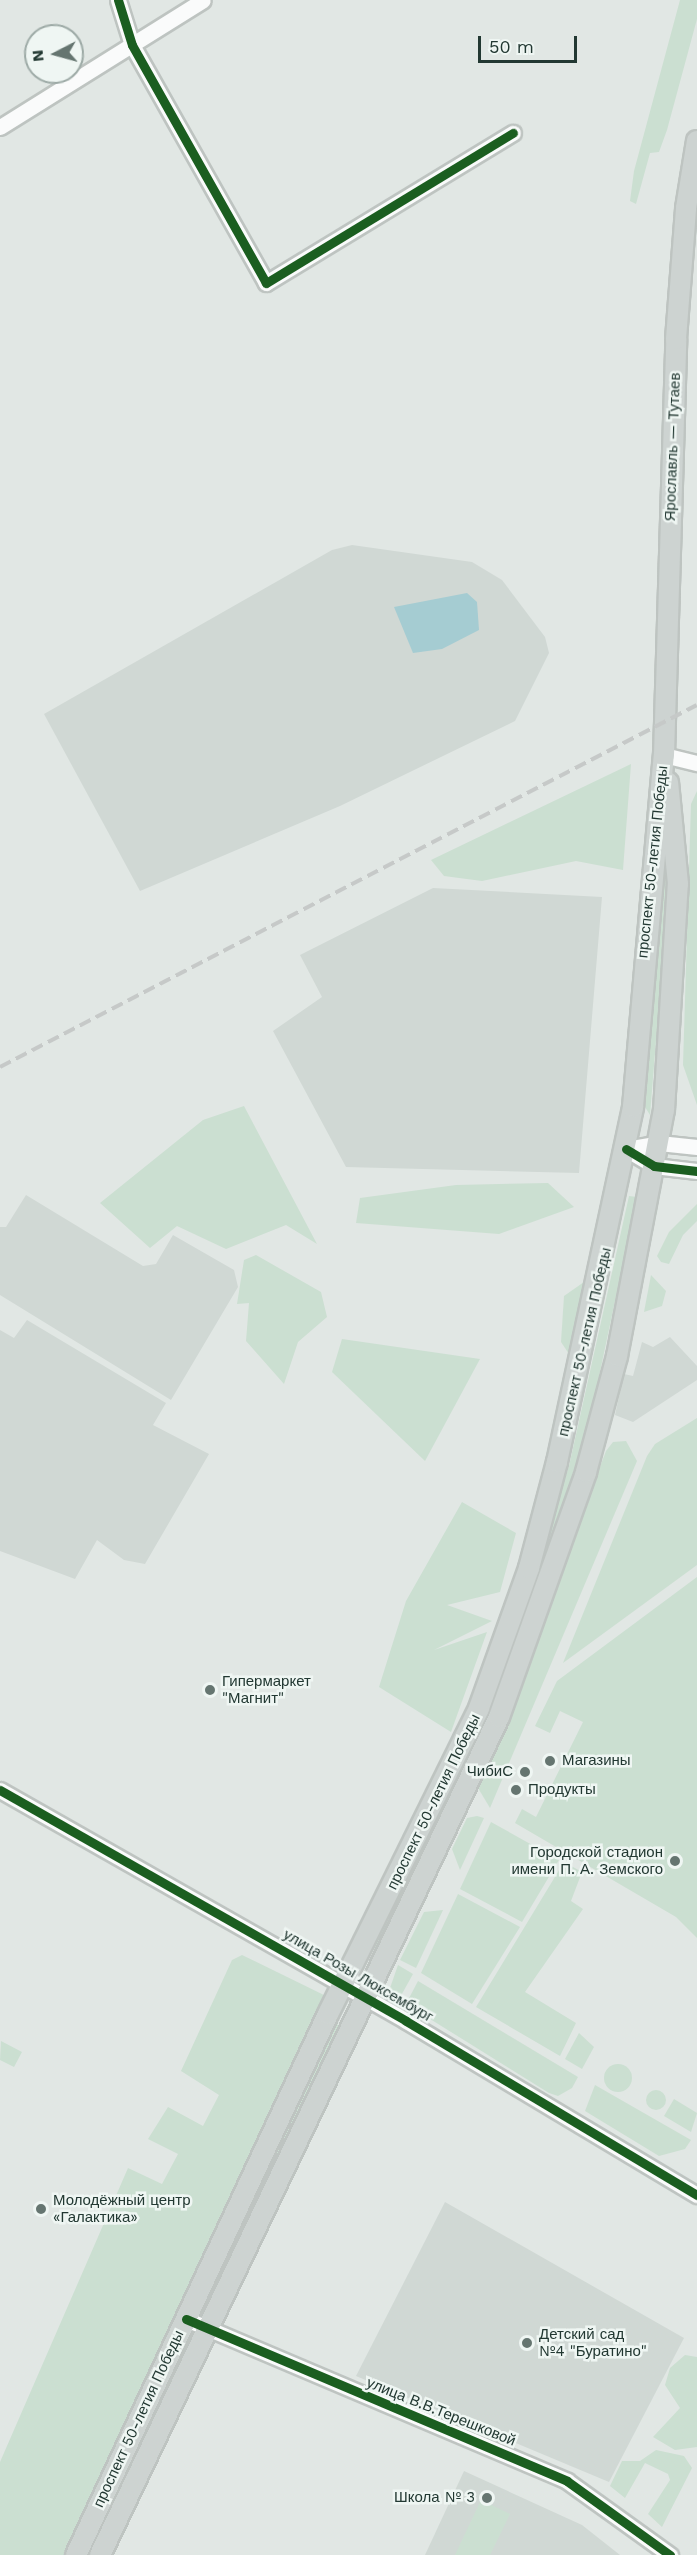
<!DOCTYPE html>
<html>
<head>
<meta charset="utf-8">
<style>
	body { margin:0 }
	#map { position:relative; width:697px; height:2555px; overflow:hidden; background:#e1e7e4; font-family:"Work Sans",sans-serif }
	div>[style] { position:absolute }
	.built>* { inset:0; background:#d0d8d4 }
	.green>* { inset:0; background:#cbdfd1 }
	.round { border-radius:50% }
	.water>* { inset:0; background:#a5ccd2 }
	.roads { filter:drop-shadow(2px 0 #bec4c1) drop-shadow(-2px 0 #bec4c1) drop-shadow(0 2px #bec4c1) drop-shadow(0 -2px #bec4c1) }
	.minor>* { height:15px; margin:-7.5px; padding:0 7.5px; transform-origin:7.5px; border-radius:7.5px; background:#fafbfb }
	.major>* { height:20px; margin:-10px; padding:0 10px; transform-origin:10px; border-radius:10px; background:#cdd3d1 }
	.rail>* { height:4px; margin-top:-2px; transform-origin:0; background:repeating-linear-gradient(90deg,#c6c9c8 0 12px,transparent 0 18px) }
	.cycleway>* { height:9px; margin:-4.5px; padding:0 4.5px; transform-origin:4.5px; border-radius:4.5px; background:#1b5e20 }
	.dots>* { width:16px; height:16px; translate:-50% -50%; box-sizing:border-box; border:3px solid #eff6f3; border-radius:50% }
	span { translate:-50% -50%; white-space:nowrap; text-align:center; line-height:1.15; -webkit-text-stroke:5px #eff6f3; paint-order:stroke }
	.street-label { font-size:15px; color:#223832 }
	.poi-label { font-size:15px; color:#223832 }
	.left { translate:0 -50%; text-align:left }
	.right { translate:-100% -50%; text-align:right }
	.north { position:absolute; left:24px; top:24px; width:60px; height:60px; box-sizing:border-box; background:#eff6f3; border:2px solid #9daaa6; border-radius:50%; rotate:264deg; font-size:16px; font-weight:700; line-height:24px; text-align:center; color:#223832 }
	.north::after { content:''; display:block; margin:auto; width:21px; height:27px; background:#657570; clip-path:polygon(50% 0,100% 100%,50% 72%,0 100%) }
	.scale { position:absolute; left:478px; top:36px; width:99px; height:27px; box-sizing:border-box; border:3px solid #223832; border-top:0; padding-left:8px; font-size:18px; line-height:21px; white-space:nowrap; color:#223832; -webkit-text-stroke:4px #eff6f3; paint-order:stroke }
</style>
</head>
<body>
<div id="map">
	<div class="built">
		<i style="clip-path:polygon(352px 545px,472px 562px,502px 580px,545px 637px,549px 653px,515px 721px,340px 806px,140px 891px,44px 714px,332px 550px)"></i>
		<i style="clip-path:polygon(433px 888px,602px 897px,579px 1173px,346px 1167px,273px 1031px,322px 997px,300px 955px)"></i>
		<i style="clip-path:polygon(26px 1195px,143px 1266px,156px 1264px,173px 1235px,234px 1270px,238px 1287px,171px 1400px,0 1295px,0 1227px,6px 1227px)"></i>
		<i style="clip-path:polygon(27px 1320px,166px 1403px,153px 1425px,209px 1454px,145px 1564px,124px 1560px,97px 1540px,75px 1579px,0 1551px,0 1330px,14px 1338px)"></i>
		<i style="clip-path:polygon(670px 1337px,697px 1366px,697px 1380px,633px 1422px,615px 1415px,624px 1374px,633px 1376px,642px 1342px,653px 1347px)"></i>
		<i style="clip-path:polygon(445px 2202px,684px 2338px,609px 2482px,356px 2376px)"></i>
		<i style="clip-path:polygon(464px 2471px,582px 2525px,620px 2555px,425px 2555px)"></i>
	</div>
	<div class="green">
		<i style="clip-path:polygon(680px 0,697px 0,697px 19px,667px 130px,659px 152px,650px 153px,636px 204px,630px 201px,634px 171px)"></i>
		<i style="clip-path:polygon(631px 764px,623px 870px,576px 861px,482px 881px,444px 876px,431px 860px)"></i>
		<i style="clip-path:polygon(697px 791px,697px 1105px,683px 1065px,691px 804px)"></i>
		<i style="clip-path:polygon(666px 854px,666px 918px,650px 1115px,645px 1107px)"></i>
		<i style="clip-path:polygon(244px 1106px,317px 1244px,286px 1225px,226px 1249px,177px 1226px,150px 1248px,100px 1203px,203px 1120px)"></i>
		<i style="clip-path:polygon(548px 1183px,574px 1207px,499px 1234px,356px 1223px,360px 1198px,456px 1185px)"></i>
		<i style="clip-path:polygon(629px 1196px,637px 1197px,593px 1405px,544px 1572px,492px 1714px,378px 1950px,371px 1947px,457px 1777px,508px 1658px,569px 1466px)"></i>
		<i style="clip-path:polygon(697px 1204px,697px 1221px,683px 1235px,669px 1264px,661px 1262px,657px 1256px,669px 1232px)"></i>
		<i style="clip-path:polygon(256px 1255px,321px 1292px,327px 1317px,298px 1342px,284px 1384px,246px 1341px,249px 1303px,237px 1304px,244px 1260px)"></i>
		<i style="clip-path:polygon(651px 1275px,666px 1291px,662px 1306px,644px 1312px)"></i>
		<i style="clip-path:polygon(584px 1282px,569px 1354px,561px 1342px,564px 1296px)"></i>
		<i style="clip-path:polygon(342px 1339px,480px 1359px,425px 1461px,332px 1372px)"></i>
		<i style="clip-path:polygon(697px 1418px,697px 1565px,563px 1663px,647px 1456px,655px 1444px)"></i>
		<i style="clip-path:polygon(626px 1441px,637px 1461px,490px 1808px,478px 1788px,606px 1451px,613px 1442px)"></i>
		<i style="clip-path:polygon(462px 1502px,516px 1533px,500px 1592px,447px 1605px,492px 1621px,434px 1650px,487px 1632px,451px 1732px,379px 1687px,406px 1601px)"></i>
		<i style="clip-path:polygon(697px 1577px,697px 1938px,676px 1917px,515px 1823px,522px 1809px,536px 1817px,583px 1722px,560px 1711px,550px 1733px,535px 1726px,557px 1681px)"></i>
		<i style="clip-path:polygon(477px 1816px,484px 1818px,460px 1870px,452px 1849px,467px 1818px)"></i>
		<i style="clip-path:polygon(491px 1822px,559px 1860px,522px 1922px,460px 1889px)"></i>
		<i style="clip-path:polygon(564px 1862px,582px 1872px,571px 1901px,583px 1909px,525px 1992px,576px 2023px,560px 2056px,476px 2007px)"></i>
		<i style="clip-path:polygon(458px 1894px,520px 1927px,472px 2004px,421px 1973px)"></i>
		<i style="clip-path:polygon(443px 1910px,416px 1968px,400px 1960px,424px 1912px)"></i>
		<i style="clip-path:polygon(242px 1955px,328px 1997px,68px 2555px,0 2555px,0 2462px,128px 2168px,162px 2184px,178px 2154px,148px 2139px,168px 2107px,203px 2126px,219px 2095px,181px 2071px,232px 1960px)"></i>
		<i style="clip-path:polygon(398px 1965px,413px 1974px,398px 2001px,390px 1988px)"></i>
		<i style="clip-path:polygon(418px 1981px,578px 2077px,572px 2088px,558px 2096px,549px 2093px,406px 2004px)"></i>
		<i style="clip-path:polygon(334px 2023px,339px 2025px,211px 2299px,205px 2297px)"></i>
		<i style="clip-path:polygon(579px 2033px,594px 2047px,582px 2069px,565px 2059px)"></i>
		<i style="clip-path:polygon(1px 2041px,22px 2052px,14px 2067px,0 2060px)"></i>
		<i class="round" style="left:604px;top:2064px;width:28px;height:28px"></i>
		<i style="clip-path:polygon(595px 2085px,691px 2140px,685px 2149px,659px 2156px,585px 2111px)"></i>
		<i class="round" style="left:646px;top:2090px;width:20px;height:20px"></i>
		<i style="clip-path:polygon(674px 2099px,697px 2113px,691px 2132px,664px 2116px)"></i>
		<i style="clip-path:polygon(685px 2355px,697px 2357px,697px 2447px,675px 2450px,653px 2437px,680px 2408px,665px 2385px,670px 2368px)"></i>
		<i style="clip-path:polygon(174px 2362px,181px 2365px,92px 2555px,85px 2555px)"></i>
		<i style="clip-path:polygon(656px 2450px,684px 2456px,692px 2468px,662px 2527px,648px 2514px,670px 2480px,668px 2474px,645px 2463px,625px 2498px,610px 2486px,622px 2461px,640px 2461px)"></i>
		<i style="clip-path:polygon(481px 2500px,510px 2514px,490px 2555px,455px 2555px)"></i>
	</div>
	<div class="water">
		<i style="clip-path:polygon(467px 593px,477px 602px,479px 630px,442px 649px,413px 653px,394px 607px)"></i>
	</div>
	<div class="roads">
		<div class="minor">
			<i style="left:118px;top:0;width:47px;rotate:72.7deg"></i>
			<i style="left:132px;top:45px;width:273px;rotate:60.6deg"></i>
			<i style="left:266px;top:283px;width:289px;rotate:-31.3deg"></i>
			<i style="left:0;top:127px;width:239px;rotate:-32deg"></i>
			<i style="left:664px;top:755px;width:34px;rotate:14deg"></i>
			<i style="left:626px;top:1149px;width:33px;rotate:31deg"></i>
			<i style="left:654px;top:1166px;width:43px;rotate:6.6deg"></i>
			<i style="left:626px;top:1149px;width:34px;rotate:-10deg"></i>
			<i style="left:659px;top:1143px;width:38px;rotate:6deg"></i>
			<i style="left:0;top:1790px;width:467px;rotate:29.6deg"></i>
			<i style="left:406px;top:2021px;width:339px;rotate:30.9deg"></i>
			<i style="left:186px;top:2319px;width:414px;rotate:23deg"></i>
			<i style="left:567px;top:2481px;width:127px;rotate:35.7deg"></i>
		</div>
		<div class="major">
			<i style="left:76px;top:2555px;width:597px;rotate:-65.02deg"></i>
			<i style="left:328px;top:2014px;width:341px;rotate:-63.7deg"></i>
			<i style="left:479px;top:1708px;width:149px;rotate:-70.3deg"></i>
			<i style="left:529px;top:1568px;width:110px;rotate:-75.2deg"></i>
			<i style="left:557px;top:1462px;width:363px;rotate:-77.9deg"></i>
			<i style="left:633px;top:1107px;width:353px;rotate:-85deg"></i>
			<i style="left:664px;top:755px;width:416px;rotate:-88.3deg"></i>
			<i style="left:676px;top:339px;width:131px;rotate:-85.6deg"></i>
			<i style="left:686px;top:208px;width:68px;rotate:-80.7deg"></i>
			<i style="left:100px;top:2555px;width:928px;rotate:-64.54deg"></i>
			<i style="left:499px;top:1717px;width:260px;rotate:-70.4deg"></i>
			<i style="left:586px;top:1472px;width:120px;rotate:-75deg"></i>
			<i style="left:617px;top:1356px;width:250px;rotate:-79.2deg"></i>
			<i style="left:664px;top:1110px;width:226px;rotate:-86.5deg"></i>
			<i style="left:678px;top:884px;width:102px;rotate:-95.6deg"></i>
		</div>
	</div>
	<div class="rail">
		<i style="left:0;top:1067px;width:785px;rotate:-27.45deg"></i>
	</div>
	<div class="cycleway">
		<i style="left:118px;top:0;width:47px;rotate:72.7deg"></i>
		<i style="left:132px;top:45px;width:273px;rotate:60.6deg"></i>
		<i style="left:266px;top:283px;width:289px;rotate:-31.3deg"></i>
		<i style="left:626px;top:1149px;width:33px;rotate:31deg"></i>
		<i style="left:654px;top:1166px;width:43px;rotate:6.6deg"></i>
		<i style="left:0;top:1790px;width:467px;rotate:29.6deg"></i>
		<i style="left:406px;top:2021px;width:339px;rotate:30.9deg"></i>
		<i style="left:186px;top:2319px;width:414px;rotate:23deg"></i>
		<i style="left:567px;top:2481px;width:127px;rotate:35.7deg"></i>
	</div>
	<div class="dots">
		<i style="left:210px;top:1690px;background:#657570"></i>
		<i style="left:550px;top:1761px;background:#657570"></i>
		<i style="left:525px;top:1772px;background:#657570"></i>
		<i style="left:516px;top:1790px;background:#657570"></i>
		<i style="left:675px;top:1861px;background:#657570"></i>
		<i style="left:41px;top:2209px;background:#657570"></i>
		<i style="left:527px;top:2343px;background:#657570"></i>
		<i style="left:487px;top:2498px;background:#657570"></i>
	</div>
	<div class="street-label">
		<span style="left:673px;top:447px;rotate:-88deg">Ярославль — Тутаев</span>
		<span style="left:653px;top:862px;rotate:-84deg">проспект 50-летия Победы</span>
		<span style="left:585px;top:1342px;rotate:-77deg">проспект 50-летия Победы</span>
		<span style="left:434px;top:1802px;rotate:-64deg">проспект 50-летия Победы</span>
		<span style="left:358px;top:1976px;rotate:30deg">улица Розы Люксембург</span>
		<span style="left:441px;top:2412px;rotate:22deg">улица В.В.Терешковой</span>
		<span style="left:139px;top:2419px;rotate:-65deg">проспект 50-летия Победы</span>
	</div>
	<div class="poi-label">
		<span class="left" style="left:222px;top:1690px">Гипермаркет<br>"Магнит"</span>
		<span class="left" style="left:562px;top:1761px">Магазины</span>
		<span class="right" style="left:513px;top:1772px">ЧибиС</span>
		<span class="left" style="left:528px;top:1790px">Продукты</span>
		<span class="right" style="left:663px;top:1861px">Городской стадион<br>имени П. А. Земского</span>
		<span class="left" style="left:53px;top:2209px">Молодёжный центр<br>«Галактика»</span>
		<span class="left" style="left:539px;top:2343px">Детский сад<br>№4 "Буратино"</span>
		<span class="right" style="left:475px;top:2498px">Школа № 3</span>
	</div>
	<div class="north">N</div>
	<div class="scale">50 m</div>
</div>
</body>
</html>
